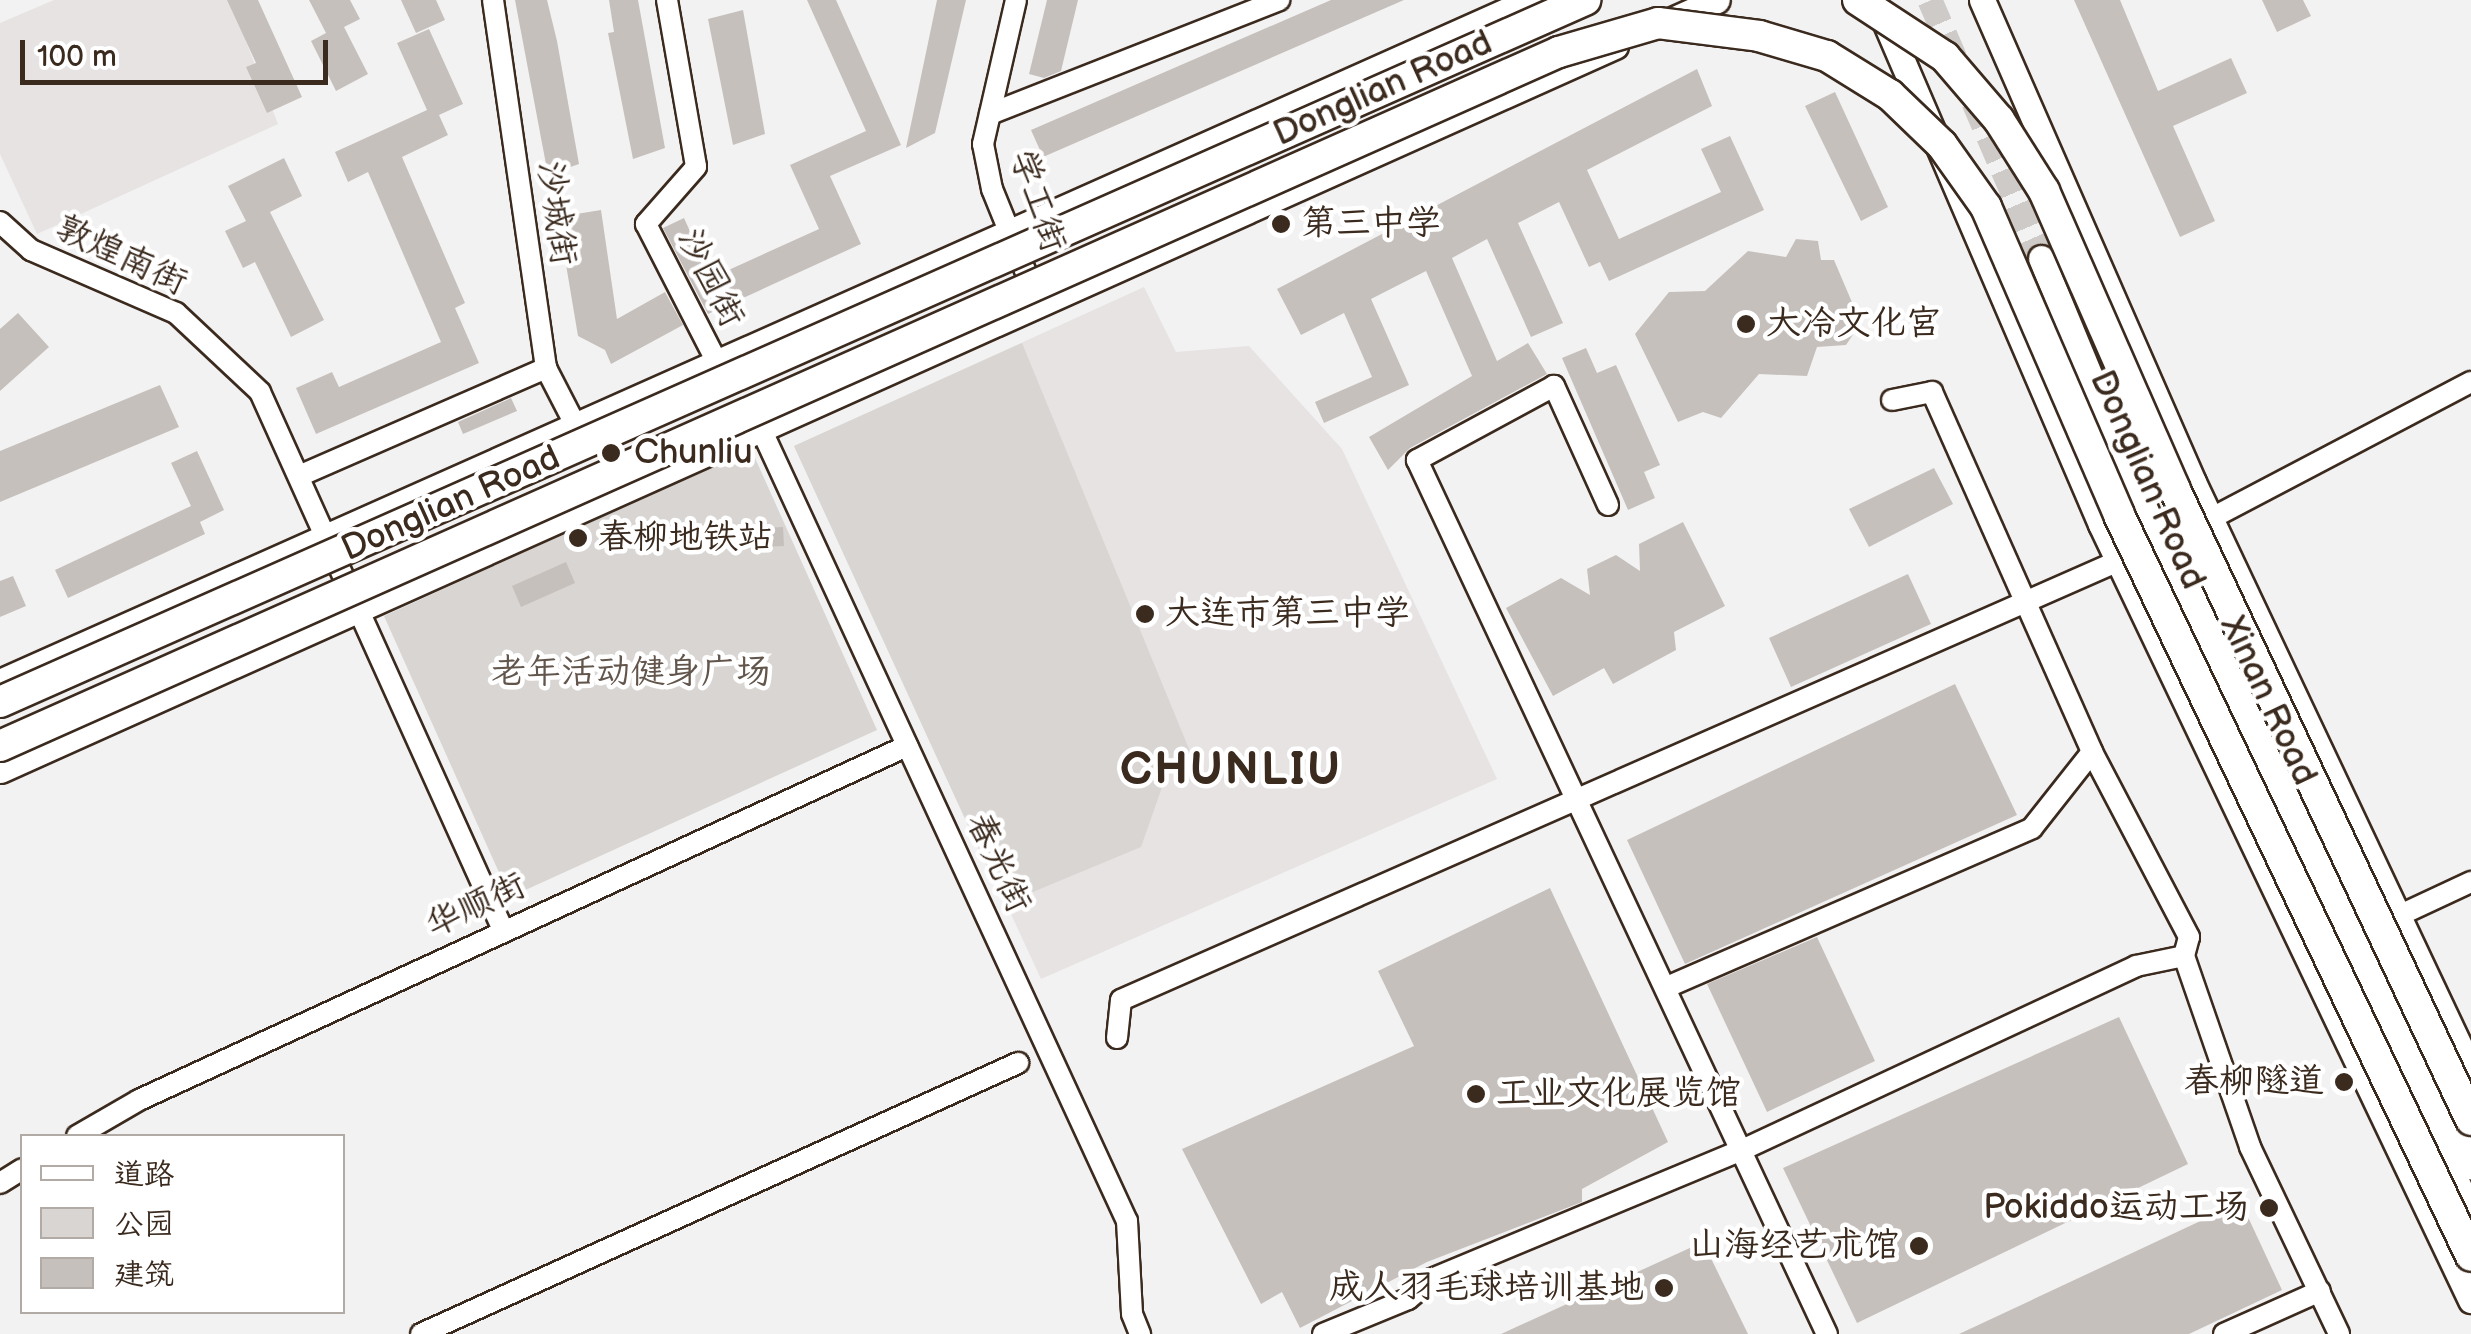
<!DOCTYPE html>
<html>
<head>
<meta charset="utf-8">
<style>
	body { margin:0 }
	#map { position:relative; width:2471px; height:1334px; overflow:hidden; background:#f3f2f2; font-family:"Balsamiq Sans","LXGW WenKai TC",sans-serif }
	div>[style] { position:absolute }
	.built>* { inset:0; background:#e6e3e2 }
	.green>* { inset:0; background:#d8d5d2 }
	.building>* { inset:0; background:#c6c0bd }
	.major-tunnel>* { height:25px; margin-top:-12.5px; transform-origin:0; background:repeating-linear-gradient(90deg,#cecac8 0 25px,transparent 0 37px) }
	.roads { filter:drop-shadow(2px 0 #3b2a1e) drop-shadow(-2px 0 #3b2a1e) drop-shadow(0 2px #3b2a1e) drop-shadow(0 -2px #3b2a1e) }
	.minor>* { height:20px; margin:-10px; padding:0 10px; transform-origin:10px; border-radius:10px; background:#fff }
	.major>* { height:25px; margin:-12.5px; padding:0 12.5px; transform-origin:12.5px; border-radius:12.5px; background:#fff }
	.bridges { filter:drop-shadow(2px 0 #3b2a1e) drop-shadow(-2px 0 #3b2a1e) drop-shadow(0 2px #3b2a1e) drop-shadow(0 -2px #3b2a1e) }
	.highway-bridge>* { height:30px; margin:-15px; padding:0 15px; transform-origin:15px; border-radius:15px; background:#fff }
	.dots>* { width:28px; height:28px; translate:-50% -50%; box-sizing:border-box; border:5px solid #fff; border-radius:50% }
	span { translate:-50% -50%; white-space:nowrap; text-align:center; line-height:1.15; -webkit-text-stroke:9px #fff; paint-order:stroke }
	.street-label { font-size:35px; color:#3b2a1e }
	.poi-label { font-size:35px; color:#3b2a1e }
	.left { translate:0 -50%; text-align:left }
	.right { translate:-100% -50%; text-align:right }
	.park-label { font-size:35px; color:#62554b }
	.district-label { font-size:45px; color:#3b2a1e; font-weight:700; letter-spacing:2.5px }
	.legend { position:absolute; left:20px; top:1134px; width:325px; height:180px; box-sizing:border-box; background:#fff; border:2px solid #b1aaa5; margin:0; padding:12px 18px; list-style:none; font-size:30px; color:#3b2a1e }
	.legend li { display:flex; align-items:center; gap:20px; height:50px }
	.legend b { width:50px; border:2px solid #b1aaa5 }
	.scale { position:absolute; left:20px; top:40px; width:308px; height:45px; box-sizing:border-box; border:5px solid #3b2a1e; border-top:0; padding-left:12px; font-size:30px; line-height:35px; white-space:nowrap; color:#3b2a1e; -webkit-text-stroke:8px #fff; paint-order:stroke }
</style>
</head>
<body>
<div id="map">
	<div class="built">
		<i style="clip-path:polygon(54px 0,230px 0,278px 124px,37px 234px,0 154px,0 23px)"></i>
		<i style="clip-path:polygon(1144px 287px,1176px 352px,1249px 346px,1342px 449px,1497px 779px,1041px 979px,794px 446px)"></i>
	</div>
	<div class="green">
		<i style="clip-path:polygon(1022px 343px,1194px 761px,1167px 773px,1141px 847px,1004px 904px,794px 446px)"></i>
		<i style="clip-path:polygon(751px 449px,877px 730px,510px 897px,384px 616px)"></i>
	</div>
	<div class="building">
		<i style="clip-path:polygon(227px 0,258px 0,302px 97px,267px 113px,246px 67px,256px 63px)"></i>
		<i style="clip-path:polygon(309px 0,350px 0,360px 19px,344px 27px,368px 74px,336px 91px,311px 41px,326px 33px)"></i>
		<i style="clip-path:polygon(401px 0,436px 0,445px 20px,416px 33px)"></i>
		<i style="clip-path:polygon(515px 0,547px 0,557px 41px,579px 164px,548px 175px)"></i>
		<i style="clip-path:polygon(609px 0,638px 0,665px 148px,633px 159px,608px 33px,614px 32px)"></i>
		<i style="clip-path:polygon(807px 0,836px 0,901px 145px,830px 176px,861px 244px,708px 314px,663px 228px,684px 218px,711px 278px,819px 229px,790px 165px,866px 131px)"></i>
		<i style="clip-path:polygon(937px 0,966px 0,935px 133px,906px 148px)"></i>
		<i style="clip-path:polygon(1047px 0,1078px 0,1061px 71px,1044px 78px,1029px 74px)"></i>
		<i style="clip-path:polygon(1331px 0,1404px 0,1043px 157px,1031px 130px)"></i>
		<i style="clip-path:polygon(2074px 0,2120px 0,2158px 91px,2231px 58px,2247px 93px,2173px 126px,2215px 221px,2180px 237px)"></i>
		<i style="clip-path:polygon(2262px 0,2303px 0,2311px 16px,2277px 32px)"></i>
		<i style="clip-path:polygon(743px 10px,765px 134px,733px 145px,708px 19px)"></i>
		<i style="clip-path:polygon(429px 29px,463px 104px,439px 115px,448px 135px,402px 157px,465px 303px,455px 308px,479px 363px,316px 434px,296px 388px,332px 372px,339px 387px,441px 342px,368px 172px,348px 182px,335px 152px,427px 110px,397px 43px)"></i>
		<i style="clip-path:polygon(1697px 69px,1712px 106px,1587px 170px,1619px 239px,1721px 192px,1701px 149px,1730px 136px,1764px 210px,1609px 281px,1600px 262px,1589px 267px,1559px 202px,1518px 223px,1563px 323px,1531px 337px,1487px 239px,1452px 258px,1497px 361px,1528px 343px,1547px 374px,1410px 448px,1388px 470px,1369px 437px,1472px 376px,1426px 271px,1371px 299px,1409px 385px,1324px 423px,1315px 402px,1372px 377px,1344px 313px,1301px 335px,1277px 289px)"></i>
		<i style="clip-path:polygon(1835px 92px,1888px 207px,1861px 221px,1805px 106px)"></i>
		<i style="clip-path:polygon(284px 158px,302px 196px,270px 212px,324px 320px,291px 337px,255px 262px,243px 268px,225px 231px,246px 221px,228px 186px)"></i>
		<i style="clip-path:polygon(601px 210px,617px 319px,665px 292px,683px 325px,611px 364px,605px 350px,578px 336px,558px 217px)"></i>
		<i style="clip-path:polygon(1796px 239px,1818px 241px,1821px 260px,1834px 260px,1854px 307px,1846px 316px,1854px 333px,1846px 345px,1817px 347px,1807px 376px,1759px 374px,1721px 418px,1703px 412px,1678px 422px,1635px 334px,1669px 292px,1705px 291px,1748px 251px,1786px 257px)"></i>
		<i style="clip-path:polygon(18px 313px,49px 347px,0 391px,0 329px)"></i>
		<i style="clip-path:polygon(1586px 348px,1597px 373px,1616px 365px,1660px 465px,1644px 472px,1655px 498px,1628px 510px,1562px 358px)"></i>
		<i style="clip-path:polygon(160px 385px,179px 427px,0 502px,0 451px)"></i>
		<i style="clip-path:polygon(511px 398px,517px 411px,463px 434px,458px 422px)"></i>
		<i style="clip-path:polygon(197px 451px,224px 510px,200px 522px,205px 534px,68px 598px,55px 570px,191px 506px,171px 463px)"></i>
		<i style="clip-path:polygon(1934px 468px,1953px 504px,1869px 547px,1849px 509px)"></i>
		<i style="clip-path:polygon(1683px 522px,1725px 606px,1674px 632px,1676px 650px,1613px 684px,1604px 668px,1553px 696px,1506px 608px,1561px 578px,1590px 595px,1587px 569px,1616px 555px,1640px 571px,1639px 544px)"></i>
		<i style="clip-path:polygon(783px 527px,784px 546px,736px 548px,735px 529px)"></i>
		<i style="clip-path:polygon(566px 562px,575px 583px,521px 607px,512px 586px)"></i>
		<i style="clip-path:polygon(1908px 574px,1931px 624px,1791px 687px,1769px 638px)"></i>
		<i style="clip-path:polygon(13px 576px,26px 606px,0 617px,0 581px)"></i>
		<i style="clip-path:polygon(1955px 684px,2017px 815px,1685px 964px,1627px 840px)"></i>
		<i style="clip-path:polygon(1550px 888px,1668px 1142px,1582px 1189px,1582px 1202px,1427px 1262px,1300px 1328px,1282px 1292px,1261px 1304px,1182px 1149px,1414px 1046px,1378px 971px)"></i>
		<i style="clip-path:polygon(1817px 937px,1875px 1061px,1767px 1112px,1707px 984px)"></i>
		<i style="clip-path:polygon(2119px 1017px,2188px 1164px,1857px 1323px,1783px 1168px)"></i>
		<i style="clip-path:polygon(2241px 1202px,2282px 1290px,2189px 1334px,1959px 1334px)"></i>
		<i style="clip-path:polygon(1703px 1242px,1748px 1334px,1501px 1334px)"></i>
	</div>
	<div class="major-tunnel">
		<i style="left:1930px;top:0;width:281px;rotate:66.7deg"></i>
	</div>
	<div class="roads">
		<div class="minor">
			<i style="left:493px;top:0;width:372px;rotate:81.8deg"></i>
			<i style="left:546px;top:368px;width:68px;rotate:62.7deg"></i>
			<i style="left:667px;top:0;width:169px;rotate:80.1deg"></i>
			<i style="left:696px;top:167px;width:76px;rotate:131.3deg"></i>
			<i style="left:646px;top:224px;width:160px;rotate:62.8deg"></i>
			<i style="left:1016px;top:0;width:148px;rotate:102.9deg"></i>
			<i style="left:983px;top:144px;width:46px;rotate:78.7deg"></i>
			<i style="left:992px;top:189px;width:114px;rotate:67.9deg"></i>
			<i style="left:990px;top:114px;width:311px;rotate:-21.5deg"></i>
			<i style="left:0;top:222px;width:42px;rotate:42.1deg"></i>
			<i style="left:31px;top:250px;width:158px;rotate:23.5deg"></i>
			<i style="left:176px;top:313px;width:115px;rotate:43.2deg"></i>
			<i style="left:260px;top:392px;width:590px;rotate:65.69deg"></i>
			<i style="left:1892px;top:400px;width:41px;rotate:-11.3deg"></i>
			<i style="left:1932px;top:392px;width:394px;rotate:66deg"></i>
			<i style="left:2092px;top:752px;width:209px;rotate:62.3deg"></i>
			<i style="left:2189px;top:937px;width:20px;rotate:105deg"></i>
			<i style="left:2184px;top:956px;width:202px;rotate:70.9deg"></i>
			<i style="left:2250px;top:1147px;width:207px;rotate:64.5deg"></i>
			<i style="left:761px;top:429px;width:872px;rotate:65.2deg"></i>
			<i style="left:1127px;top:1221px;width:93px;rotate:86.9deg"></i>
			<i style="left:1132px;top:1314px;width:22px;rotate:68deg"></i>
			<i style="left:299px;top:476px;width:270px;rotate:-23.6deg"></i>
			<i style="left:1608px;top:505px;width:131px;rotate:-114.4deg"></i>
			<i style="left:1554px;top:386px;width:156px;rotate:151.6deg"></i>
			<i style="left:1417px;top:460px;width:965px;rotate:64.87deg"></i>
			<i style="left:2210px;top:519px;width:295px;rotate:-27.7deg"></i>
			<i style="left:2398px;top:916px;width:81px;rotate:-25deg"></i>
			<i style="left:1667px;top:987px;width:398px;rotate:-23.5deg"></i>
			<i style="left:2032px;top:828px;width:97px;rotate:-51.7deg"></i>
			<i style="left:1117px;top:1038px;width:38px;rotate:-84deg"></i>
			<i style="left:1121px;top:1000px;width:1089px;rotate:-23.76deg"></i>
			<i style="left:77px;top:1136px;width:72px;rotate:-30.1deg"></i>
			<i style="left:139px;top:1100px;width:846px;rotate:-24.75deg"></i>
			<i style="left:0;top:1183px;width:26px;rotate:-32deg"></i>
			<i style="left:421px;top:1334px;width:656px;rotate:-24.42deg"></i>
			<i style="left:1323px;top:1334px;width:92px;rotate:-22.4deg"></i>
			<i style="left:1408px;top:1299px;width:31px;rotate:-40deg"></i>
			<i style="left:1432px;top:1279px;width:336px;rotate:-22.6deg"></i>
			<i style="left:1742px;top:1150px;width:435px;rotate:-25deg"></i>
			<i style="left:2136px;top:966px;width:49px;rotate:-11.8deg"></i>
			<i style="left:2224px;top:1334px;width:105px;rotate:-24.1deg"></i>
		</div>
		<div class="major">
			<i style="left:1982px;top:0;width:526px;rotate:66.36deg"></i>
			<i style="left:2193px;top:482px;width:651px;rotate:64.73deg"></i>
			<i style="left:1882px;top:14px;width:555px;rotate:66.76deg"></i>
			<i style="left:2101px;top:524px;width:860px;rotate:64.51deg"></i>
			<i style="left:1661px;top:25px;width:61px;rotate:-24.1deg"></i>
			<i style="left:2041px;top:258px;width:386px;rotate:67.5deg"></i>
			<i style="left:2189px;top:615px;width:661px;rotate:64.75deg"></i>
			<i style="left:2182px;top:562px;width:670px;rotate:64.43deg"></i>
			<i style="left:0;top:682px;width:1676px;rotate:-24.01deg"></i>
			<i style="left:0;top:770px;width:1770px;rotate:-24.15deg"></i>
		</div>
	</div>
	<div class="bridges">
		<div class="highway-bridge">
			<i style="left:1858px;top:0;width:104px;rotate:33.2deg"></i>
			<i style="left:1945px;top:57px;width:83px;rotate:49.4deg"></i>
			<i style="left:1999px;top:120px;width:84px;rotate:57.6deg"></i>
			<i style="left:2044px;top:191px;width:326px;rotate:66.3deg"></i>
			<i style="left:2175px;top:490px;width:696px;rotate:64.83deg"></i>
			<i style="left:0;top:702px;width:1734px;rotate:-23.89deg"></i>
			<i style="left:0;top:746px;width:1706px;rotate:-24deg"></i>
			<i style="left:1559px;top:52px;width:103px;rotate:-16.3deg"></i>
			<i style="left:1658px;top:23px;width:102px;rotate:7.3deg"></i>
			<i style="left:1759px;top:36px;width:71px;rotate:16.4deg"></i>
			<i style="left:1827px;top:56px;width:74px;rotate:31.8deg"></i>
			<i style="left:1890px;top:95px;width:72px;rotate:43.9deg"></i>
			<i style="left:1942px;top:145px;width:76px;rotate:54.6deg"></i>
			<i style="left:1986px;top:207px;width:335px;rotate:66.6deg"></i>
			<i style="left:2119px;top:515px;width:820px;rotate:64.59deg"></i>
		</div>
	</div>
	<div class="dots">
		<i style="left:1281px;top:224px;background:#3b2a1e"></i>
		<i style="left:1746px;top:324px;background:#3b2a1e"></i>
		<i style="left:611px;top:453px;background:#3b2a1e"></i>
		<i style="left:578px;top:538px;background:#3b2a1e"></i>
		<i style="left:1145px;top:614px;background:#3b2a1e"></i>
		<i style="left:2344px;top:1082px;background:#3b2a1e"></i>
		<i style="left:1476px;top:1094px;background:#3b2a1e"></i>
		<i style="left:2269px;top:1208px;background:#3b2a1e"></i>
		<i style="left:1919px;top:1246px;background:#3b2a1e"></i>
		<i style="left:1664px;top:1288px;background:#3b2a1e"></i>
	</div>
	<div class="street-label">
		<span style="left:1383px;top:89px;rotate:-24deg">Donglian Road</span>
		<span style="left:1037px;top:201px;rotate:71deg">学工街</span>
		<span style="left:556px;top:213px;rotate:82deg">沙城街</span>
		<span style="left:121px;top:256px;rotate:25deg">敦煌南街</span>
		<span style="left:710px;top:278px;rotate:63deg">沙园街</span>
		<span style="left:2147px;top:480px;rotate:66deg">Donglian Road</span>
		<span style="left:451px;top:504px;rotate:-24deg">Donglian Road</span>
		<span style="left:2268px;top:701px;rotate:65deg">Xinan Road</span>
		<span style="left:998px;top:863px;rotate:65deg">春光街</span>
		<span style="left:476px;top:906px;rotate:-25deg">华顺街</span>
	</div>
	<div class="poi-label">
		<span class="left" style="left:1301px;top:224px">第三中学</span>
		<span class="left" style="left:1766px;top:324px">大冷文化宫</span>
		<span class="left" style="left:634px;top:453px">Chunliu</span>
		<span class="left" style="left:598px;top:538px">春柳地铁站</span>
		<span class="left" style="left:1165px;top:614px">大连市第三中学</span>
		<span class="right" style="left:2324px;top:1082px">春柳隧道</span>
		<span class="left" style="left:1496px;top:1094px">工业文化展览馆</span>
		<span class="right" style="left:2249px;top:1208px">Pokiddo运动工场</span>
		<span class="right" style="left:1899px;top:1246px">山海经艺术馆</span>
		<span class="right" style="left:1644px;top:1288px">成人羽毛球培训基地</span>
	</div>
	<div class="park-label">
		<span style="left:631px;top:673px">老年活动健身广场</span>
	</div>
	<div class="district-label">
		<span style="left:1231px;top:771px">CHUNLIU</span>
	</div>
	<ul class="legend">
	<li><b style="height:12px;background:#fff"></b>道路</li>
	<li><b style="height:28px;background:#d8d5d2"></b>公园</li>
	<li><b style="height:28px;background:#c6c0bd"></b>建筑</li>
	</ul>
	<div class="scale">100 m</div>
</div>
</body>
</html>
